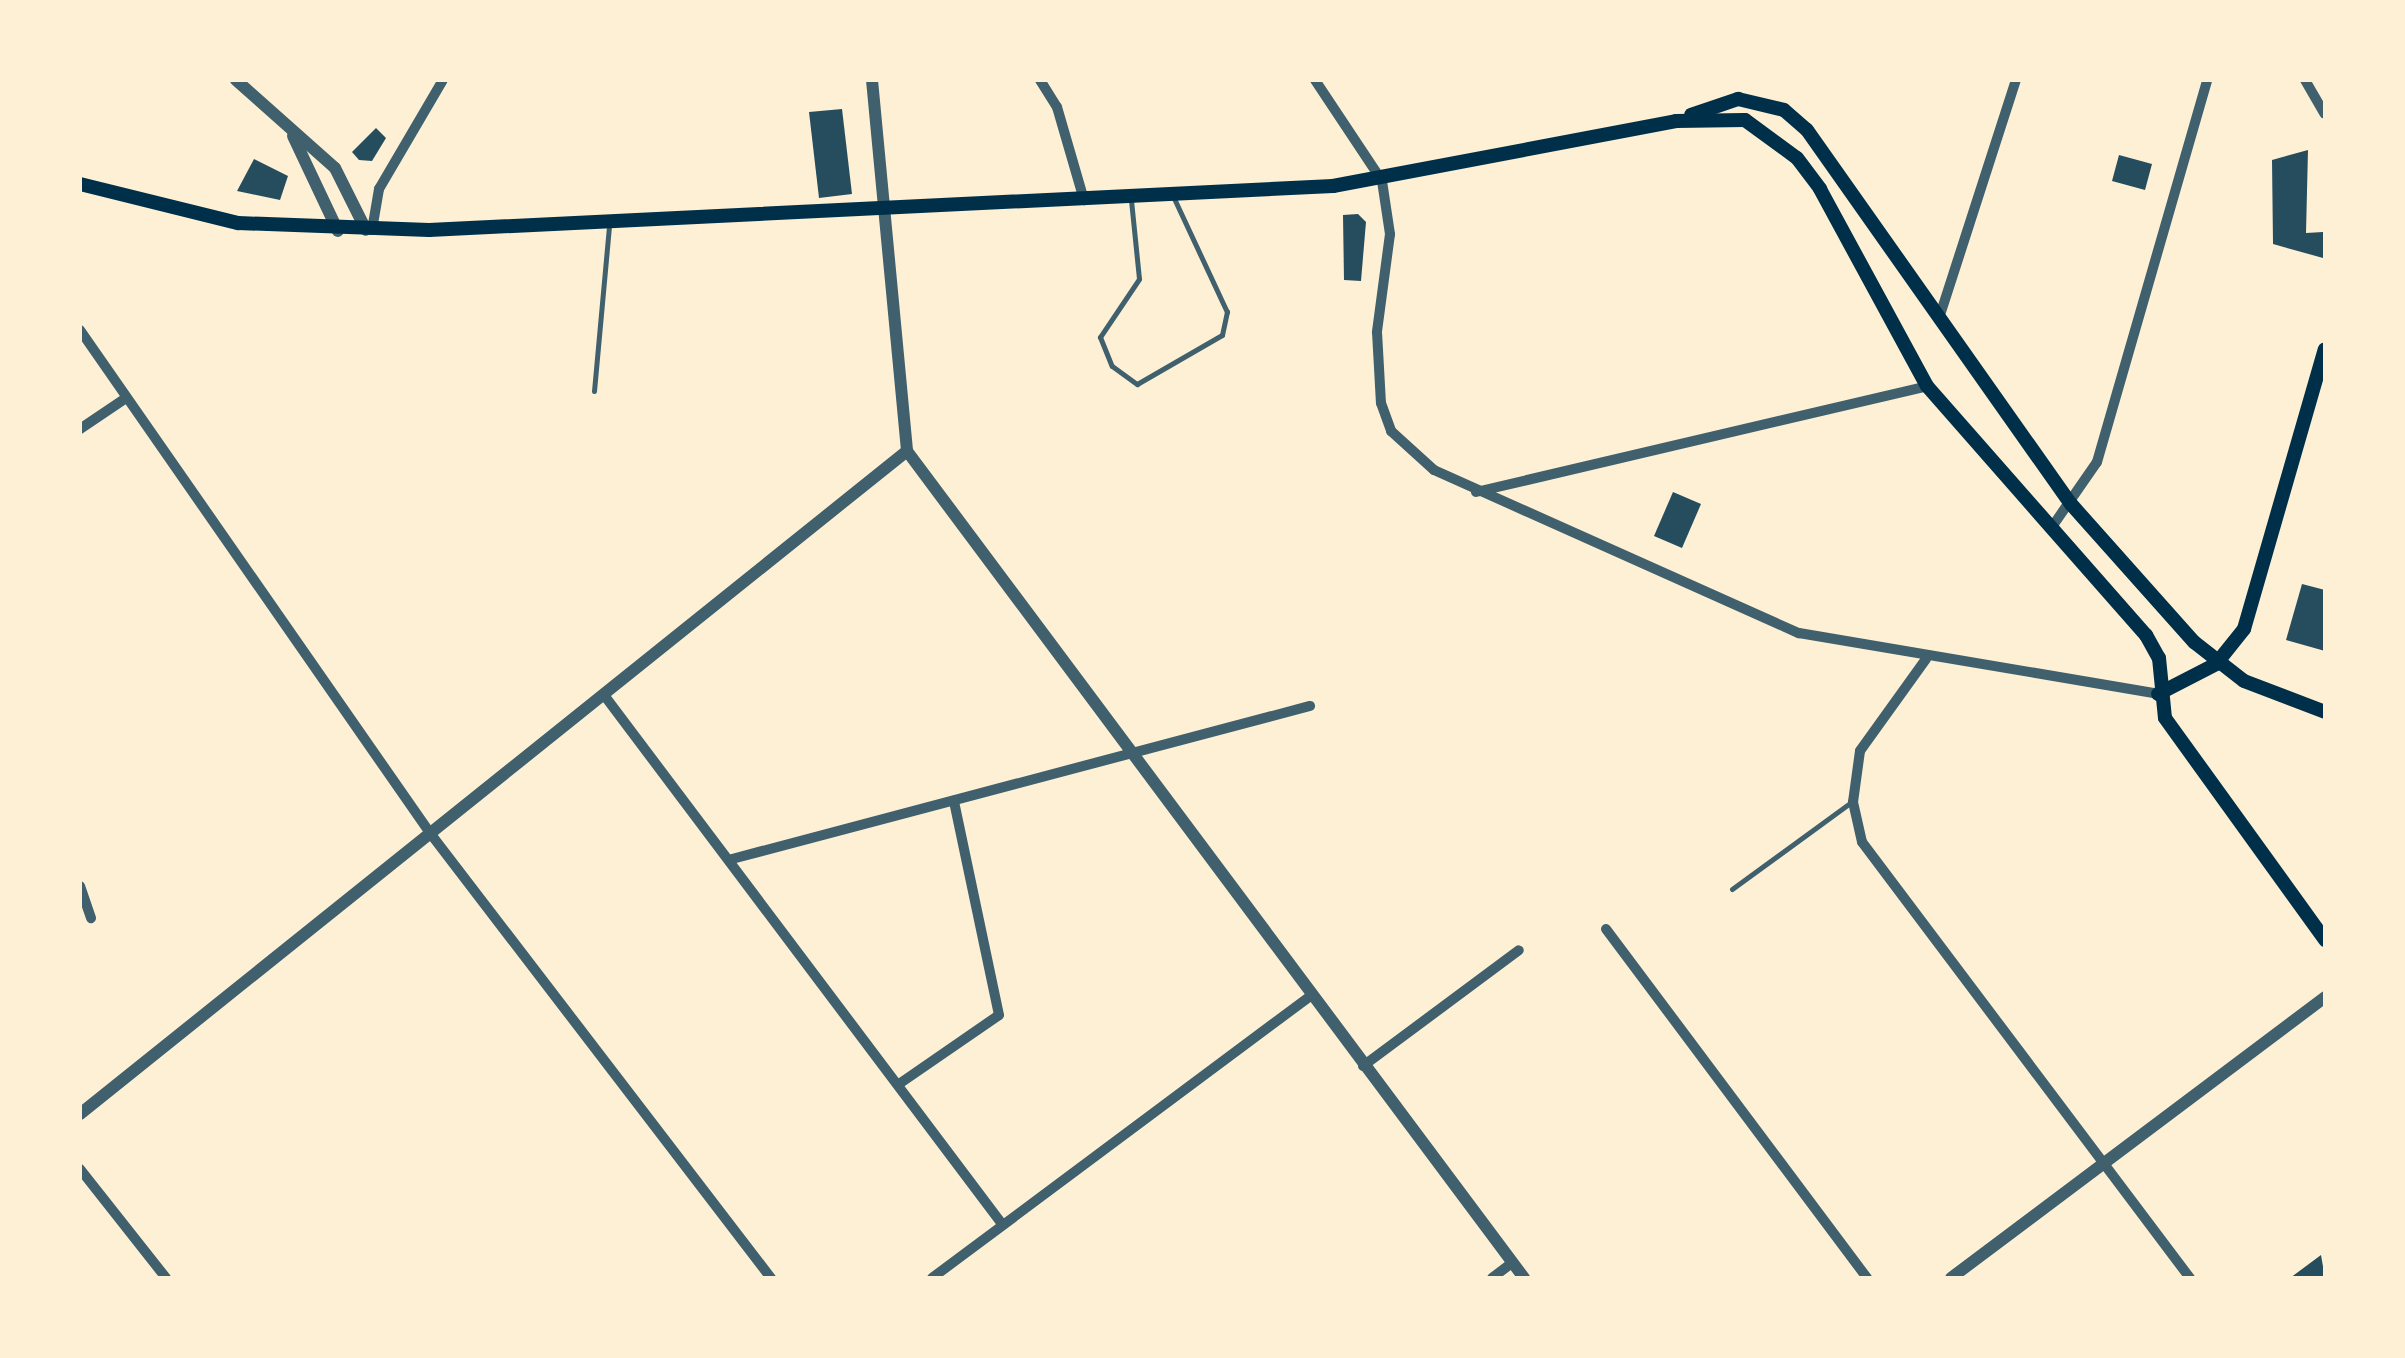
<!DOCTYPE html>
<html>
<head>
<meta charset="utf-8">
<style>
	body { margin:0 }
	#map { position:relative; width:2405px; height:1358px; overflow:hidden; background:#fdf0d5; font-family:Manrope,sans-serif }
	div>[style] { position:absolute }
	.building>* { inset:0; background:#264d5e }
	.service>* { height:5px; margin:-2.5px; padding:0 2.5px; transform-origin:2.5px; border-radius:2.5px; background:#3f606c }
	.minor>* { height:10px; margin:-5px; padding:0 5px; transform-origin:5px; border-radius:5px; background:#3f606c }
	.tertiary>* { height:12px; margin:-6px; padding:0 6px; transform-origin:6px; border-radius:6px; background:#3f606c }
	.secondary>* { height:14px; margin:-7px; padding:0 7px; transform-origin:7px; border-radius:7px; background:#003049 }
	span { translate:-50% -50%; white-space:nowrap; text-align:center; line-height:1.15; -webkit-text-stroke:9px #fdf0d5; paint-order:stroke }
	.frame { position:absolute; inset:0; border:82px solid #fdf0d5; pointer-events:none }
</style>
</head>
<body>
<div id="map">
	<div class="building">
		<i style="clip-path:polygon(842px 109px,852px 194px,819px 198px,809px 112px)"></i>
		<i style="clip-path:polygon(376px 128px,386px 138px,372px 161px,359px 160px,352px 152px)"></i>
		<i style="clip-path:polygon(2308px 150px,2306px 233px,2323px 232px,2323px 258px,2273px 244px,2272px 160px)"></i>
		<i style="clip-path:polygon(2119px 155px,2152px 164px,2145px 190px,2112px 181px)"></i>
		<i style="clip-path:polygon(254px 159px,288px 176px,280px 200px,237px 191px)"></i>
		<i style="clip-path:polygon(1358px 214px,1366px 222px,1361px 281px,1344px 280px,1343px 215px)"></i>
		<i style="clip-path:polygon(1673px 492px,1701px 504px,1682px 548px,1654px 536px)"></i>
		<i style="clip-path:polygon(2302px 584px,2325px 590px,2325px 651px,2286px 640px)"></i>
		<i style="clip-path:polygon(2321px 1255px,2325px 1278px,2290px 1278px)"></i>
	</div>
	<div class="service">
		<i style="left:1131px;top:200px;width:79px;rotate:84.2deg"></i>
		<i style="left:1139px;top:279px;width:70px;rotate:123.9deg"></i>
		<i style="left:1100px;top:337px;width:31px;rotate:68deg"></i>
		<i style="left:1112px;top:366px;width:31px;rotate:36deg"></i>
		<i style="left:1137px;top:384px;width:98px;rotate:-30deg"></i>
		<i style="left:1222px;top:335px;width:24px;rotate:-78deg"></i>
		<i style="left:1227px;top:312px;width:128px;rotate:-115deg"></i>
		<i style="left:594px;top:391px;width:167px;rotate:-84.8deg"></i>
		<i style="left:1732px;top:889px;width:146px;rotate:-36.1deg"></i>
	</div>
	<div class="minor">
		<i style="left:1040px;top:80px;width:32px;rotate:58deg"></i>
		<i style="left:1057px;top:107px;width:97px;rotate:73.8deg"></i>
		<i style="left:1315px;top:80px;width:121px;rotate:56.4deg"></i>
		<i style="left:1382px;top:181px;width:54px;rotate:81.4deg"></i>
		<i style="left:1390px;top:234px;width:99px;rotate:97.6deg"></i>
		<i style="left:1377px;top:332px;width:71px;rotate:86.8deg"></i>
		<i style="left:1381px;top:403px;width:30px;rotate:70deg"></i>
		<i style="left:1391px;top:431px;width:58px;rotate:42.2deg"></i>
		<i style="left:1434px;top:470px;width:400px;rotate:24.1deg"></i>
		<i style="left:1799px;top:633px;width:364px;rotate:9.6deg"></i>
		<i style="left:2305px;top:80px;width:39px;rotate:60deg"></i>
		<i style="left:372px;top:230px;width:42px;rotate:-80.3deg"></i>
		<i style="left:379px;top:189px;width:126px;rotate:-59.6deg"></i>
		<i style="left:1941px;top:312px;width:244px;rotate:-72.1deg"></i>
		<i style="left:80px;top:330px;width:613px;rotate:55.17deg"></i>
		<i style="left:430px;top:833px;width:561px;rotate:52.54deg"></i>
		<i style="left:80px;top:429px;width:55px;rotate:-34deg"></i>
		<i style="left:1476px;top:492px;width:463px;rotate:-13.2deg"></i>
		<i style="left:2054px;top:524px;width:75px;rotate:-55.3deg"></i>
		<i style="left:2097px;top:462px;width:398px;rotate:-73.9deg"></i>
		<i style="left:1926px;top:659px;width:113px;rotate:125.7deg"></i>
		<i style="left:1860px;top:751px;width:51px;rotate:97.8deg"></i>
		<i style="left:1853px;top:802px;width:41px;rotate:77.3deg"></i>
		<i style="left:1862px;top:842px;width:546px;rotate:53.05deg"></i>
		<i style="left:604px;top:695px;width:662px;rotate:53.04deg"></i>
		<i style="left:732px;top:859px;width:598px;rotate:-14.83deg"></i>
		<i style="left:80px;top:886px;width:34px;rotate:71deg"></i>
		<i style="left:1606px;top:929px;width:436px;rotate:53.2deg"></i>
		<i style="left:1363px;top:1066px;width:194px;rotate:-36.6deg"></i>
		<i style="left:899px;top:1084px;width:121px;rotate:-34.6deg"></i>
		<i style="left:999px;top:1015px;width:219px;rotate:-101.9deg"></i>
		<i style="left:80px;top:1169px;width:139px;rotate:51.7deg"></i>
		<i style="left:932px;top:1278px;width:472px;rotate:-36.7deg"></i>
		<i style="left:1492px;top:1278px;width:26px;rotate:-37deg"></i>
	</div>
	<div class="tertiary">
		<i style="left:236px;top:80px;width:132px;rotate:41.6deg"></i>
		<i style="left:335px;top:168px;width:69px;rotate:63.4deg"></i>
		<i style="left:872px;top:80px;width:373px;rotate:84.6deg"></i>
		<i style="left:907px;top:451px;width:1032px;rotate:53.27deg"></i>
		<i style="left:293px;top:136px;width:105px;rotate:64.7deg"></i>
		<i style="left:80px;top:1114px;width:1060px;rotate:-38.72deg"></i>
		<i style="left:1951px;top:1278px;width:468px;rotate:-36.9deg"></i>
	</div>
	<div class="secondary">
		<i style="left:1691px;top:115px;width:50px;rotate:-18.8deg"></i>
		<i style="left:1738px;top:99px;width:47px;rotate:13.4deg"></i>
		<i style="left:1784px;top:110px;width:30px;rotate:41deg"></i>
		<i style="left:1807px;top:130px;width:458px;rotate:54.8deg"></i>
		<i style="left:2071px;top:504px;width:185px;rotate:48.3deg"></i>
		<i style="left:2194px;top:642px;width:63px;rotate:38deg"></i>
		<i style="left:2244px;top:681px;width:87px;rotate:20.9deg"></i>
		<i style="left:80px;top:184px;width:163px;rotate:13.9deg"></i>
		<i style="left:238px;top:223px;width:191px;rotate:2.1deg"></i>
		<i style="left:429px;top:230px;width:905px;rotate:-2.79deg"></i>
		<i style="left:1333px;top:186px;width:349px;rotate:-10.7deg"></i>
		<i style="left:1676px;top:121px;width:69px;rotate:-0.8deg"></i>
		<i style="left:1745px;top:120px;width:64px;rotate:36.2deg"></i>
		<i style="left:1797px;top:158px;width:39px;rotate:53deg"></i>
		<i style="left:1820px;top:189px;width:224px;rotate:61.5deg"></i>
		<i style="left:1927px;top:386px;width:332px;rotate:48.7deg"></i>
		<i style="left:2146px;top:635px;width:26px;rotate:61deg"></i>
		<i style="left:2159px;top:658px;width:60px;rotate:84.3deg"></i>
		<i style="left:2165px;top:718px;width:274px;rotate:54.2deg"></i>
		<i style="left:2158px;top:694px;width:65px;rotate:-27.3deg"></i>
		<i style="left:2216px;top:664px;width:45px;rotate:-51.3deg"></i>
		<i style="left:2244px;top:629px;width:291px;rotate:-73.9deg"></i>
	</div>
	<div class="frame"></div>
</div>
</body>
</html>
